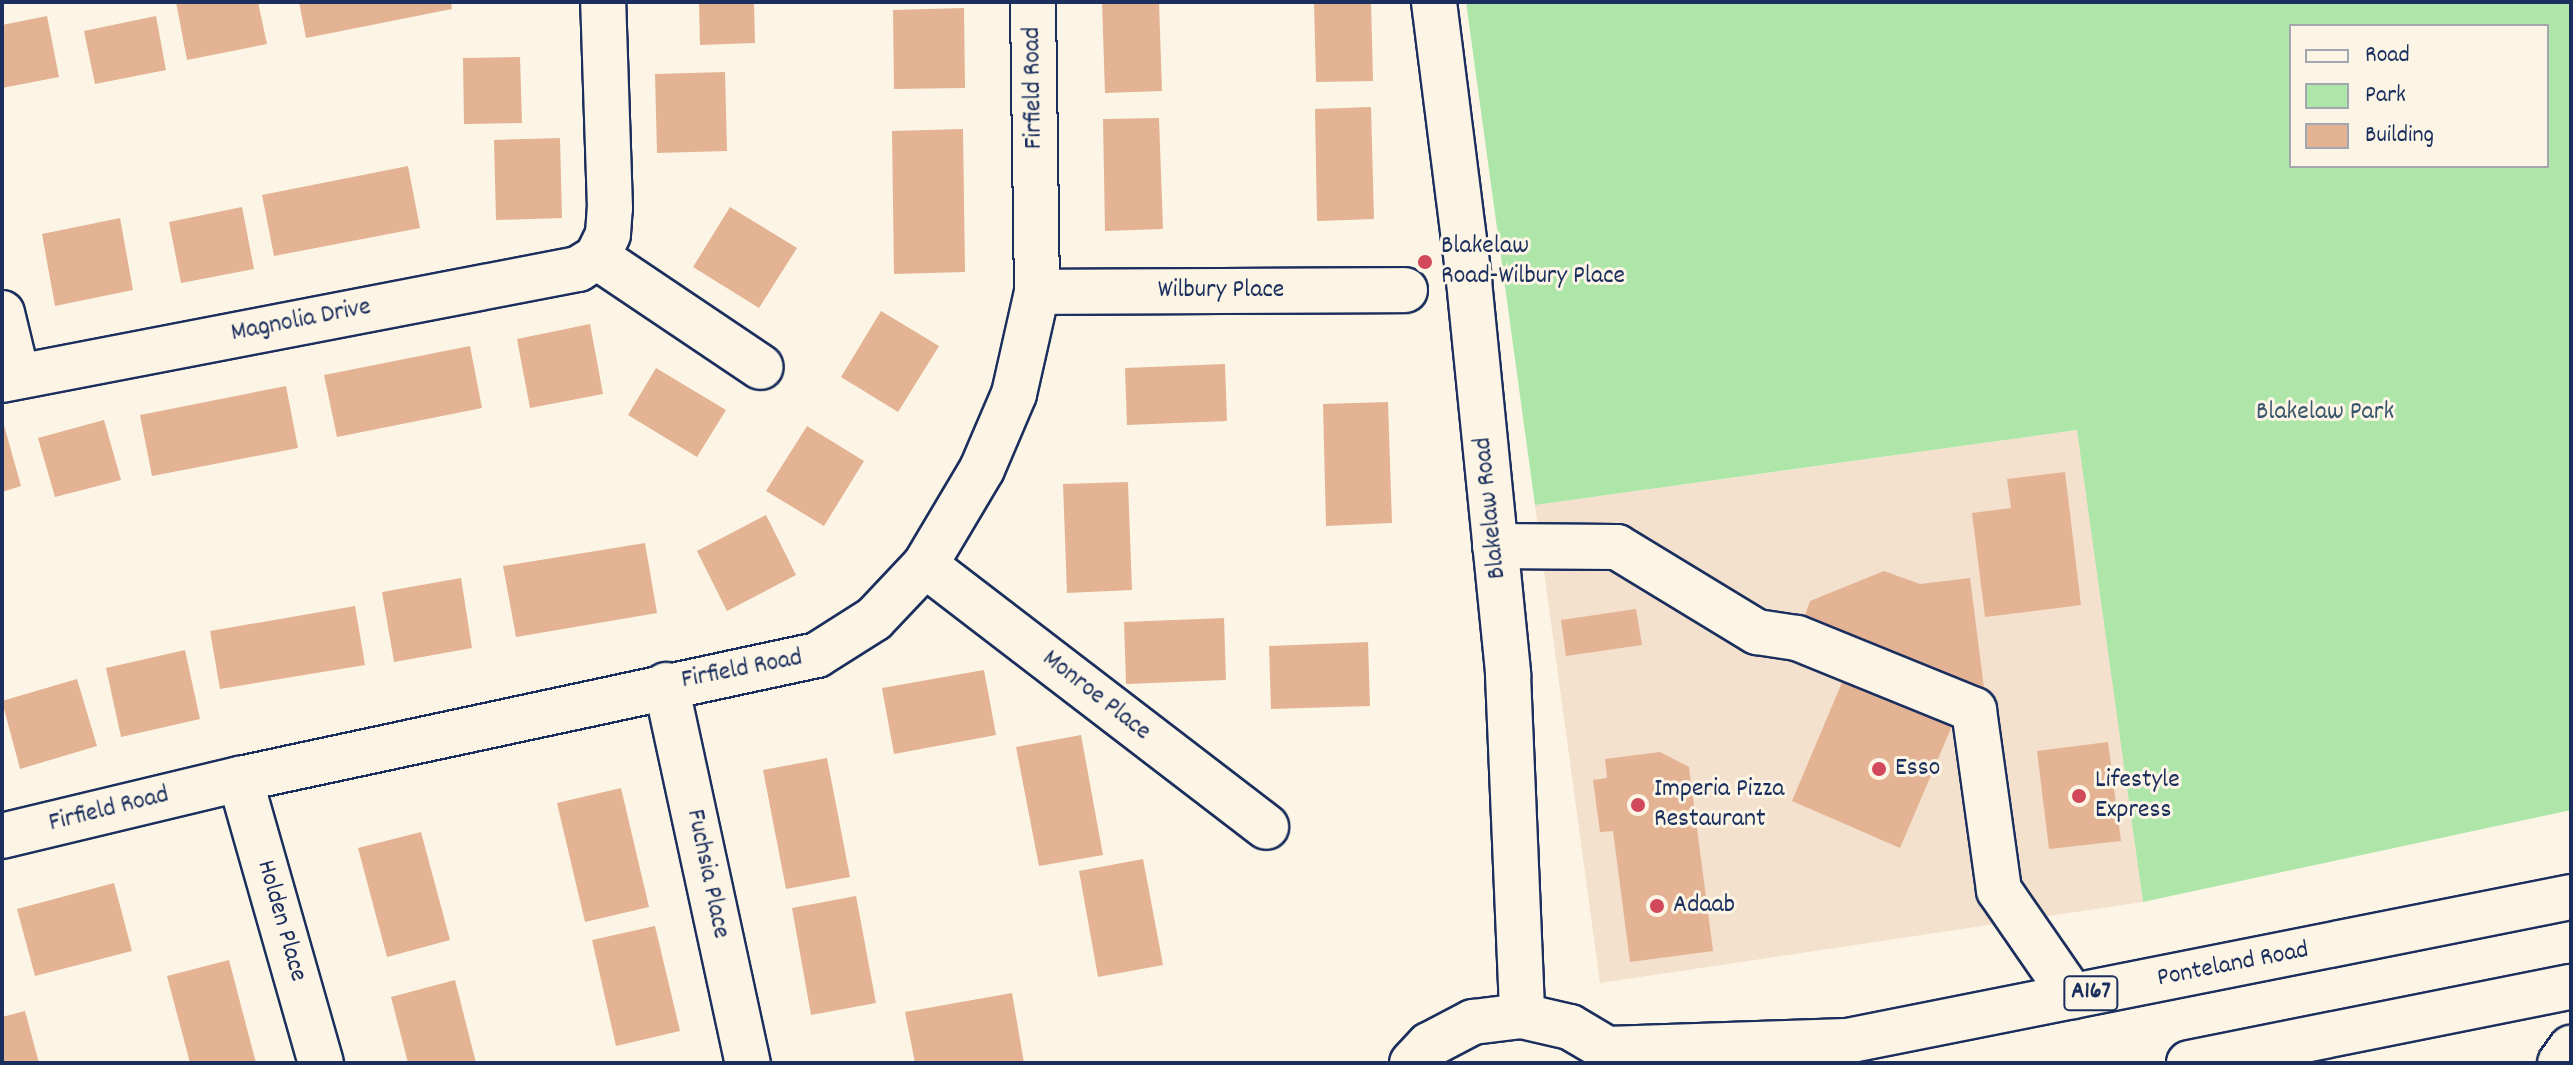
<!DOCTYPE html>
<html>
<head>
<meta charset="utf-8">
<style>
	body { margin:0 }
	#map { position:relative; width:2573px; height:1065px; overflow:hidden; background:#fcf5e5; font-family:Dekko,sans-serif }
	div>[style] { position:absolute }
	.built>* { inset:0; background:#f4e1cd }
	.green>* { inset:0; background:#aee6a9 }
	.building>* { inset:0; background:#e3b394 }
	.roads { filter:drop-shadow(2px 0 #1b2f5e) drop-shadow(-2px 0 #1b2f5e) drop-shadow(0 2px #1b2f5e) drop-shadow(0 -2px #1b2f5e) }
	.minor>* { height:44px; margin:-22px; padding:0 22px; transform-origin:22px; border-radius:22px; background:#fcf5e5 }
	.highway>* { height:44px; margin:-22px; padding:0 22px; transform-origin:22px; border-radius:22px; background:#fcf5e5 }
	.dots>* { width:22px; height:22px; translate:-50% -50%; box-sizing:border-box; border:4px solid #fcf5e5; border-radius:50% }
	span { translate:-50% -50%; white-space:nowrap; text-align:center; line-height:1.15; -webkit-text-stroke:6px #fcf5e5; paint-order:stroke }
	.shield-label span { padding:2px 6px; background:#fcf5e5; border:2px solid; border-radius:6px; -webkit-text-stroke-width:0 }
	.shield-label { font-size:24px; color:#1b2f5e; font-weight:700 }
	.street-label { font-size:26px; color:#1b2f5e }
	.poi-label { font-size:26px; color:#1b2f5e }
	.left { translate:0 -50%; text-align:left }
	.park-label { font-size:26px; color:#38546d }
	.frame { position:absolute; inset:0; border:4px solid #1b2f5e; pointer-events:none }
	.legend { position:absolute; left:2289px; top:24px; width:260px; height:144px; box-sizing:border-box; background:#fcf5e5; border:2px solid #a2a6af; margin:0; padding:10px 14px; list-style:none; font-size:24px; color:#1b2f5e }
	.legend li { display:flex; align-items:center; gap:16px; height:40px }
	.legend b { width:40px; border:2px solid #a2a6af }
</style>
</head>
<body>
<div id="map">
	<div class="built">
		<i style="clip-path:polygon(2078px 430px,2143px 902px,1600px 983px,1535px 505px)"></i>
	</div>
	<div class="green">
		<i style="clip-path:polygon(evenodd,1466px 2px,2571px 2px,2571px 810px,2143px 902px,2077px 430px,1535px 505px,1466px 2px,2291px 26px,2547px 26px,2547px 166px,2291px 166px,2291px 26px)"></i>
	</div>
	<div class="building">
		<i style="clip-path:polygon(176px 2px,258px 2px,267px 44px,187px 60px)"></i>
		<i style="clip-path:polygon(299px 2px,451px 2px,452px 9px,306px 38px)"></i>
		<i style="clip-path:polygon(699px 2px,754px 2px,755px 43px,700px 45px)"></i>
		<i style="clip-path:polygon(1102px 2px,1159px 2px,1162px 91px,1105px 93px)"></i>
		<i style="clip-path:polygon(1314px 2px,1371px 2px,1373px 81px,1316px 82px)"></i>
		<i style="clip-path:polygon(964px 8px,965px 88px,894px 89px,893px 10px)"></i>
		<i style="clip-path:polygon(47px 16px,59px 77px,2px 88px,2px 25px)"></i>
		<i style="clip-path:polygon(156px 16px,166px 70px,95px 84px,84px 31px)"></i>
		<i style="clip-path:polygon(520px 57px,522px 123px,464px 124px,463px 58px)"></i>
		<i style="clip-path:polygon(725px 72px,727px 151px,657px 153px,655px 74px)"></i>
		<i style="clip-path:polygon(1371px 107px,1374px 219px,1317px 221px,1315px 109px)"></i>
		<i style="clip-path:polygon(1159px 118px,1163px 229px,1105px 231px,1103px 119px)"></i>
		<i style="clip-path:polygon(963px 129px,965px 272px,894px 274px,892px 131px)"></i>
		<i style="clip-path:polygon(560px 138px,562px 218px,496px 220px,494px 140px)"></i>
		<i style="clip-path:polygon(408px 166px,420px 228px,274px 256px,262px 195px)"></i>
		<i style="clip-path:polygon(242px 207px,254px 269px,181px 283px,169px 222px)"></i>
		<i style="clip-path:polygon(730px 207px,797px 248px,759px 308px,693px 267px)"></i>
		<i style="clip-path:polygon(120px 218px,133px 290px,55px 306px,42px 234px)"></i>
		<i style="clip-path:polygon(881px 311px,939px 346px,898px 412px,841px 377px)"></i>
		<i style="clip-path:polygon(590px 324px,603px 394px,530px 408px,517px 339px)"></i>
		<i style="clip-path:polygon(470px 346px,482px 408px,337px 437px,324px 375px)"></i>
		<i style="clip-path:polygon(1225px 364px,1227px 421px,1127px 425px,1125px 368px)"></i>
		<i style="clip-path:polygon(656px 368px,726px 410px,697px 457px,628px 415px)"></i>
		<i style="clip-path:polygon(286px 386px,298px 448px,152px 476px,140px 415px)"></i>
		<i style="clip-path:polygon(1388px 402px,1392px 523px,1326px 526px,1323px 404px)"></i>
		<i style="clip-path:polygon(2px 418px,21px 486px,2px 492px)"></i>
		<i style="clip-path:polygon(104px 420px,121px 480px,55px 497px,38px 438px)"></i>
		<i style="clip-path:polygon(807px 426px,864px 461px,824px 526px,766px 491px)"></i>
		<i style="clip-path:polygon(2065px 472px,2081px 605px,1985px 617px,1972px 513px,2011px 508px,2007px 479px)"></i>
		<i style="clip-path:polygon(1128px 482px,1132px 590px,1067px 593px,1063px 484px)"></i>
		<i style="clip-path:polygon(766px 515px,796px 575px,727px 611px,697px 551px)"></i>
		<i style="clip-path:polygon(645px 543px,657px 613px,516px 637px,503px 566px)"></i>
		<i style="clip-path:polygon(1884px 571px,1920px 584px,1970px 578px,1984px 688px,1937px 694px,1799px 633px,1810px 601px)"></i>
		<i style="clip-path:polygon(461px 578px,472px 648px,394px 662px,382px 592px)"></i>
		<i style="clip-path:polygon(355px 606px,365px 665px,220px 689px,210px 631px)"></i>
		<i style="clip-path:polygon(1636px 609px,1642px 645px,1566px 656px,1561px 620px)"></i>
		<i style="clip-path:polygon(1224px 618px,1226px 680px,1126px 684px,1124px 622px)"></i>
		<i style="clip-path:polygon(1368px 642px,1370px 706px,1271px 709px,1269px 646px)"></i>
		<i style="clip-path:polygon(185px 650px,200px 719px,121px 737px,106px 668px)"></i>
		<i style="clip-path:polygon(984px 670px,996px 735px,894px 754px,882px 688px)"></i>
		<i style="clip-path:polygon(77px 679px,97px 746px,20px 769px,2px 701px)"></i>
		<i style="clip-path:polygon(1843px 680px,1952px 726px,1900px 848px,1792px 801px)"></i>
		<i style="clip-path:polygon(1081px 735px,1103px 855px,1039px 866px,1016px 747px)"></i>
		<i style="clip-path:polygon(2108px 742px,2121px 841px,2049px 849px,2037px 751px)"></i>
		<i style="clip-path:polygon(1660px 752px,1689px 767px,1713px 951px,1630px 962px,1613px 831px,1600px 832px,1593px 780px,1607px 778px,1605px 759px)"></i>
		<i style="clip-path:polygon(827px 758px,850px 877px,786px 889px,763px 770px)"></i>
		<i style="clip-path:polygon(621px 788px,649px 907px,585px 922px,557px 803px)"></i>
		<i style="clip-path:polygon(421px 832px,450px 940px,387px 957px,358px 848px)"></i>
		<i style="clip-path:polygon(1143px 859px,1163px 965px,1098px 977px,1079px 871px)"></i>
		<i style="clip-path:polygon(114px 883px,132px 951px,35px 976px,17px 909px)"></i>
		<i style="clip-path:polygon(856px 896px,876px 1003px,811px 1015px,792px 908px)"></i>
		<i style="clip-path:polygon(655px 926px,680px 1031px,616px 1046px,592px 940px)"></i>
		<i style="clip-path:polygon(229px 960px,256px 1063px,190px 1063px,167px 976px)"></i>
		<i style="clip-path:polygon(455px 980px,476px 1063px,408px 1063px,391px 997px)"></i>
		<i style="clip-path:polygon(1012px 993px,1024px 1063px,915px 1063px,905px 1012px)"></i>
		<i style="clip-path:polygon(25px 1011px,39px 1063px,2px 1063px,2px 1017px)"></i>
	</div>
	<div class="roads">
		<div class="minor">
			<i style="left:1434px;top:2px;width:281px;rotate:82.8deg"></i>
			<i style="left:1469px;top:281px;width:396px;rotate:84.3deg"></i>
			<i style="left:1508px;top:675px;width:341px;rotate:87.6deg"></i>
			<i style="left:597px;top:257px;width:197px;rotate:33.9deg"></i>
			<i style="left:1037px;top:292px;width:368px;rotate:-0.3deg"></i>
			<i style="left:2px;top:313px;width:64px;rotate:76.4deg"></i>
			<i style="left:2px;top:380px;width:587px;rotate:-10.91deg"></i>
			<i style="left:578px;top:269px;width:22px;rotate:-32deg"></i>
			<i style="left:597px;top:257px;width:25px;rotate:-64deg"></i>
			<i style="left:608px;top:234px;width:26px;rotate:-86deg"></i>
			<i style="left:610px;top:208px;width:206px;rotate:-91.9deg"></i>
			<i style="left:1495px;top:546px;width:122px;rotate:0.5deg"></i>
			<i style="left:1617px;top:547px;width:164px;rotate:31.3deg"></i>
			<i style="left:1757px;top:632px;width:40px;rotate:8.5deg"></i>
			<i style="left:1797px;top:638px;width:191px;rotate:22.1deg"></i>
			<i style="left:1974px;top:710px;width:182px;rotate:82.1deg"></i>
			<i style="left:1999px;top:890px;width:129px;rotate:55.4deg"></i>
			<i style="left:925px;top:565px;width:430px;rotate:37.5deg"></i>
			<i style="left:666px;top:685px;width:387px;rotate:77.8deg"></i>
			<i style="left:240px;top:779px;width:295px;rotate:74.1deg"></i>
			<i style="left:2px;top:836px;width:245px;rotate:-13.5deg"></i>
			<i style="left:240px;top:779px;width:590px;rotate:-12.13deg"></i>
			<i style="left:817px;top:655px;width:67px;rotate:-32.3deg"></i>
			<i style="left:874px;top:619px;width:74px;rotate:-46.6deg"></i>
			<i style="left:925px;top:565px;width:112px;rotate:-59.3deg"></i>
			<i style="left:982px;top:469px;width:82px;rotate:-66.9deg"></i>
			<i style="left:1014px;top:394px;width:105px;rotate:-77.3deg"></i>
			<i style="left:1037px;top:292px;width:290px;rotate:-90.8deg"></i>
			<i style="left:2560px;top:1063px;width:19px;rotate:-54deg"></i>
		</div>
		<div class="highway">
			<i style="left:1607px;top:1049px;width:240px;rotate:-1.9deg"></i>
			<i style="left:1847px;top:1041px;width:738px;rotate:-11.25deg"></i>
			<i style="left:1412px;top:1063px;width:25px;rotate:-47deg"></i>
			<i style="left:1429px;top:1045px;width:50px;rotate:-27.6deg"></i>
			<i style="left:1473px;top:1022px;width:49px;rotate:-7deg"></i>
			<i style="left:1522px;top:1016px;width:49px;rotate:12.9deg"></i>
			<i style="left:1570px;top:1027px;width:43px;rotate:30.7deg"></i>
			<i style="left:1607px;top:1049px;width:18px;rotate:52deg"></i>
			<i style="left:2189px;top:1063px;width:389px;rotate:-11.3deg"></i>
		</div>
	</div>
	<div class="dots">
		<i style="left:1425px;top:262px;background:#d1495b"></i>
		<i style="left:1879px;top:769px;background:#d1495b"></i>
		<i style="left:2079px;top:796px;background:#d1495b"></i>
		<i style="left:1638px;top:805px;background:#d1495b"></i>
		<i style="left:1657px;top:906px;background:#d1495b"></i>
	</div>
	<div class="shield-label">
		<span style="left:2091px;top:993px">A167</span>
	</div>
	<div class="street-label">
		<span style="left:1034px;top:88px;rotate:-91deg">Firfield Road</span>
		<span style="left:1221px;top:291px">Wilbury Place</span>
		<span style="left:301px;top:321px;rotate:-11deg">Magnolia Drive</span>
		<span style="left:1491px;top:508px;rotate:-96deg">Blakelaw Road</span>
		<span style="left:742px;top:670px;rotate:-11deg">Firfield Road</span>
		<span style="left:1096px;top:696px;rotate:38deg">Monroe Place</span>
		<span style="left:109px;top:810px;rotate:-14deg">Firfield Road</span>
		<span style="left:707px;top:874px;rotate:78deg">Fuchsia Place</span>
		<span style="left:281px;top:921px;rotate:74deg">Holden Place</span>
		<span style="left:2233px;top:965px;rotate:-11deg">Ponteland Road</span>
	</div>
	<div class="poi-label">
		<span class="left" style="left:1441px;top:262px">Blakelaw<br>Road-Wilbury Place</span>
		<span class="left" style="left:1895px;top:769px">Esso</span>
		<span class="left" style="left:2095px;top:796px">Lifestyle<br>Express</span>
		<span class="left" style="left:1654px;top:805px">Imperia Pizza<br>Restaurant</span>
		<span class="left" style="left:1673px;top:906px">Adaab</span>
	</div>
	<div class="park-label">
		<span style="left:2325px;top:413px">Blakelaw Park</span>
	</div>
	<div class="frame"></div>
	<ul class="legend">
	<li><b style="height:10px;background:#fcf5e5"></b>Road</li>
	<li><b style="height:22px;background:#aee6a9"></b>Park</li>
	<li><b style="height:22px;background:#e3b394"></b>Building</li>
	</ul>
</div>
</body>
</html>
